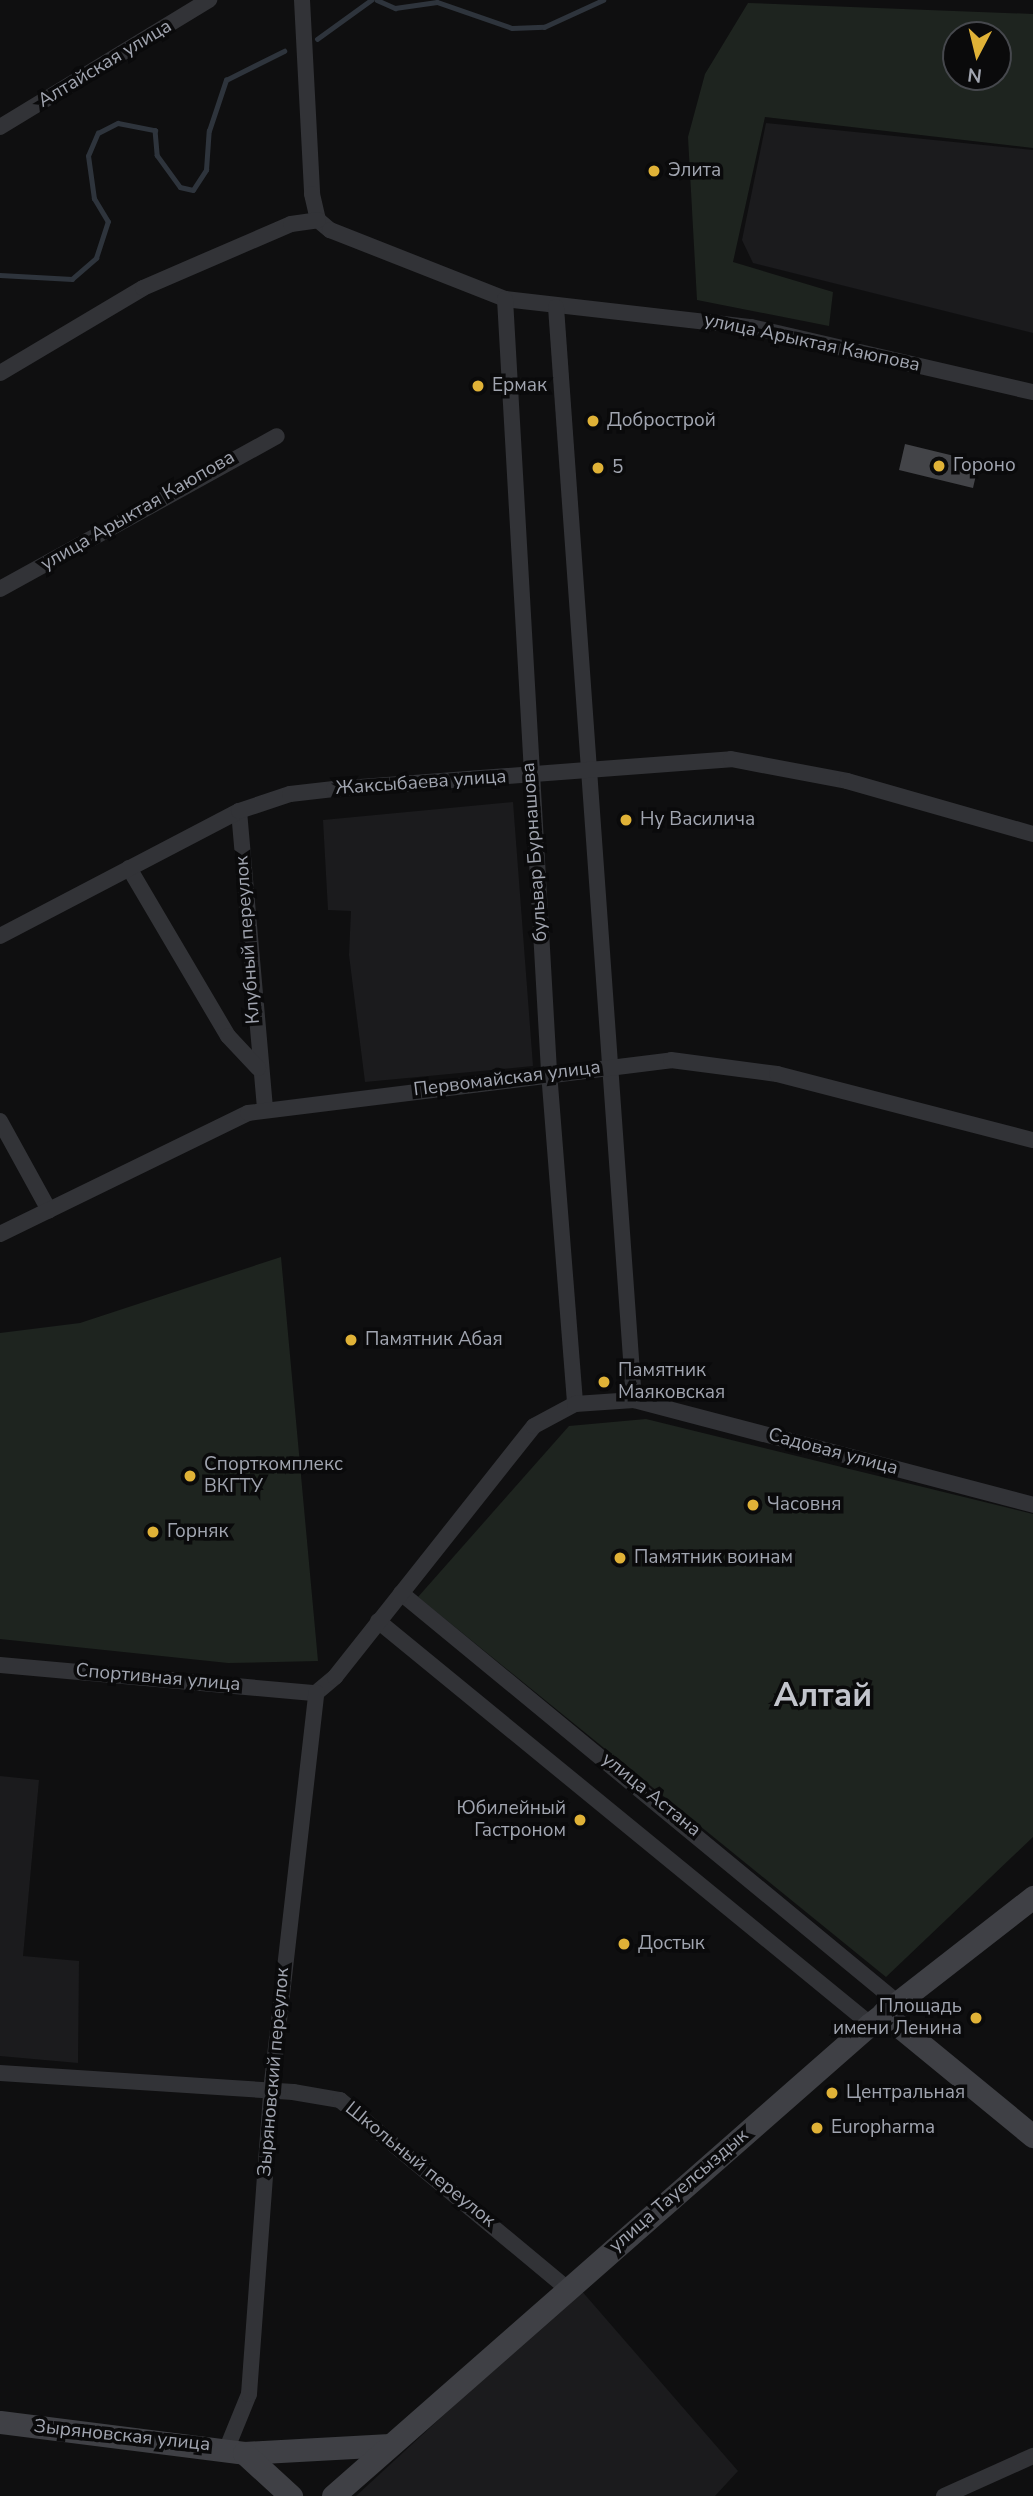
<!DOCTYPE html>
<html>
<head>
<meta charset="utf-8">
<style>
	body { margin:0 }
	#map { position:relative; width:1033px; height:2496px; overflow:hidden; background:#0f0f10; font-family:"Nunito Sans",sans-serif }
	div>[style] { position:absolute }
	.built>* { inset:0; background:#1b1b1d }
	.green>* { inset:0; background:#1e241f }
	.stream>* { height:4.5px; margin:-2.25px; padding:0 2.25px; transform-origin:2.25px; border-radius:2.25px; background:#2e343c }
	.building>* { inset:0; background:#434448 }
	.street>* { height:16px; margin:-8px; padding:0 8px; transform-origin:8px; border-radius:8px; background:#323337 }
	.secondary>* { height:23px; margin:-11.5px; padding:0 11.5px; transform-origin:11.5px; border-radius:11.5px; background:#3f4045 }
	.dots>* { width:19px; height:19px; translate:-50% -50%; box-sizing:border-box; border:4px solid #0a0a0b; border-radius:50% }
	span { translate:-50% -50%; white-space:nowrap; text-align:center; line-height:1.15; -webkit-text-stroke:7px #0a0a0b; paint-order:stroke }
	.street-label { font-size:19px; color:#a1a5b0 }
	.poi-label { font-size:19px; color:#a1a5b0 }
	.left { translate:0 -50%; text-align:left }
	.right { translate:-100% -50%; text-align:right }
	.town-label { font-size:33px; color:#c2c4cc; font-weight:700 }
	.north { position:absolute; left:942px; top:21px; width:70px; height:70px; box-sizing:border-box; background:#0a0a0b; border:2px solid #46484d; border-radius:50%; rotate:187deg; font-size:19px; font-weight:700; line-height:28px; text-align:center; color:#a1a5b0 }
	.north::after { content:''; display:block; margin:auto; width:24px; height:32px; background:#e0b237; clip-path:polygon(50% 0,100% 100%,50% 72%,0 100%) }
</style>
</head>
<body>
<div id="map">
	<div class="built">
		<i style="clip-path:polygon(766px 123px,1033px 150px,1033px 333px,753px 263px,742px 240px)"></i>
		<i style="clip-path:polygon(513px 802px,533px 1066px,365px 1082px,349px 955px,351px 911px,328px 910px,323px 820px)"></i>
		<i style="clip-path:polygon(0 1776px,39px 1780px,23px 1956px,79px 1961px,78px 2063px,0 2056px)"></i>
		<i style="clip-path:polygon(580px 2289px,738px 2471px,715px 2496px,356px 2496px)"></i>
	</div>
	<div class="green">
		<i style="clip-path:polygon(evenodd,748px 3px,1033px 14px,1033px 148px,765px 117px,733px 262px,833px 292px,829px 326px,697px 300px,688px 137px,705px 74px,748px 3px,956px 35px,998px 35px,998px 77px,956px 77px,956px 35px)"></i>
		<i style="clip-path:polygon(281px 1257px,318px 1661px,228px 1663px,0 1639px,0 1333px,80px 1323px)"></i>
		<i style="clip-path:polygon(646px 1419px,1033px 1514px,1033px 1837px,886px 1977px,418px 1597px,569px 1426px)"></i>
	</div>
	<div class="stream">
		<i style="left:377px;top:0;width:20px;rotate:24deg"></i>
		<i style="left:395px;top:8px;width:42px;rotate:-8.1deg"></i>
		<i style="left:437px;top:2px;width:79px;rotate:19.1deg"></i>
		<i style="left:512px;top:28px;width:32px;rotate:-2deg"></i>
		<i style="left:544px;top:27px;width:65px;rotate:-24.6deg"></i>
		<i style="left:317px;top:39px;width:67px;rotate:-35.8deg"></i>
		<i style="left:0;top:275px;width:72px;rotate:3.2deg"></i>
		<i style="left:72px;top:279px;width:32px;rotate:-41deg"></i>
		<i style="left:96px;top:258px;width:38px;rotate:-72deg"></i>
		<i style="left:108px;top:222px;width:27px;rotate:-121deg"></i>
		<i style="left:94px;top:199px;width:43px;rotate:-97.9deg"></i>
		<i style="left:88px;top:156px;width:25px;rotate:-67deg"></i>
		<i style="left:98px;top:133px;width:22px;rotate:-27deg"></i>
		<i style="left:118px;top:123px;width:38px;rotate:11deg"></i>
		<i style="left:155px;top:130px;width:25px;rotate:85deg"></i>
		<i style="left:157px;top:155px;width:39px;rotate:54deg"></i>
		<i style="left:180px;top:187px;width:13px;rotate:13deg"></i>
		<i style="left:193px;top:190px;width:24px;rotate:-57deg"></i>
		<i style="left:206px;top:170px;width:39px;rotate:-86deg"></i>
		<i style="left:209px;top:131px;width:54px;rotate:-71.6deg"></i>
		<i style="left:226px;top:80px;width:65px;rotate:-26.6deg"></i>
	</div>
	<div class="building">
		<i style="clip-path:polygon(905px 444px,979px 462px,973px 488px,899px 470px)"></i>
	</div>
	<div class="street">
		<i style="left:302px;top:0;width:194px;rotate:87deg"></i>
		<i style="left:312px;top:194px;width:27px;rotate:77deg"></i>
		<i style="left:318px;top:220px;width:16px;rotate:40deg"></i>
		<i style="left:330px;top:230px;width:188px;rotate:21.5deg"></i>
		<i style="left:505px;top:299px;width:248px;rotate:6.5deg"></i>
		<i style="left:751px;top:327px;width:289px;rotate:13deg"></i>
		<i style="left:0;top:127px;width:245px;rotate:-31.3deg"></i>
		<i style="left:505px;top:299px;width:774px;rotate:86.74deg"></i>
		<i style="left:549px;top:1072px;width:333px;rotate:85.5deg"></i>
		<i style="left:556px;top:307px;width:1096px;rotate:85.92deg"></i>
		<i style="left:0;top:373px;width:166px;rotate:-30.7deg"></i>
		<i style="left:143px;top:288px;width:161px;rotate:-23.4deg"></i>
		<i style="left:291px;top:224px;width:27px;rotate:-8deg"></i>
		<i style="left:0;top:589px;width:316px;rotate:-28.9deg"></i>
		<i style="left:239px;top:811px;width:299px;rotate:85deg"></i>
		<i style="left:129px;top:868px;width:195px;rotate:59.5deg"></i>
		<i style="left:228px;top:1036px;width:44px;rotate:46.8deg"></i>
		<i style="left:0;top:936px;width:270px;rotate:-27.6deg"></i>
		<i style="left:239px;top:811px;width:54px;rotate:-18.4deg"></i>
		<i style="left:290px;top:794px;width:44px;rotate:-6.5deg"></i>
		<i style="left:334px;top:789px;width:398px;rotate:-4.3deg"></i>
		<i style="left:731px;top:759px;width:118px;rotate:10.7deg"></i>
		<i style="left:847px;top:781px;width:193px;rotate:15.9deg"></i>
		<i style="left:0;top:1121px;width:102px;rotate:61.2deg"></i>
		<i style="left:0;top:1234px;width:276px;rotate:-26deg"></i>
		<i style="left:248px;top:1113px;width:426px;rotate:-7.1deg"></i>
		<i style="left:671px;top:1060px;width:107px;rotate:7.5deg"></i>
		<i style="left:777px;top:1074px;width:264px;rotate:14.5deg"></i>
		<i style="left:401px;top:1593px;width:643px;rotate:39.51deg"></i>
		<i style="left:378px;top:1621px;width:636px;rotate:39.32deg"></i>
		<i style="left:0;top:1665px;width:317px;rotate:5.1deg"></i>
		<i style="left:316px;top:1693px;width:25px;rotate:-40deg"></i>
		<i style="left:335px;top:1677px;width:320px;rotate:-51.6deg"></i>
		<i style="left:534px;top:1426px;width:47px;rotate:-28.2deg"></i>
		<i style="left:575px;top:1404px;width:59px;rotate:-3.9deg"></i>
		<i style="left:634px;top:1400px;width:413px;rotate:14.7deg"></i>
		<i style="left:0;top:2073px;width:294px;rotate:3.7deg"></i>
		<i style="left:293px;top:2092px;width:48px;rotate:9.7deg"></i>
		<i style="left:340px;top:2100px;width:296px;rotate:39.7deg"></i>
		<i style="left:227px;top:2448px;width:58px;rotate:-67.8deg"></i>
		<i style="left:249px;top:2394px;width:304px;rotate:-85.8deg"></i>
		<i style="left:271px;top:2091px;width:401px;rotate:-83.5deg"></i>
		<i style="left:944px;top:2496px;width:98px;rotate:-24.2deg"></i>
	</div>
	<div class="secondary">
		<i style="left:883px;top:2013px;width:194px;rotate:39.4deg"></i>
		<i style="left:0;top:2422px;width:246px;rotate:7.2deg"></i>
		<i style="left:244px;top:2453px;width:146px;rotate:-3.1deg"></i>
		<i style="left:244px;top:2453px;width:64px;rotate:42.5deg"></i>
		<i style="left:333px;top:2496px;width:715px;rotate:-41.31deg"></i>
		<i style="left:870px;top:2024px;width:207px;rotate:-37.9deg"></i>
	</div>
	<div class="dots">
		<i style="left:654px;top:171px;background:#e0b237"></i>
		<i style="left:478px;top:386px;background:#e0b237"></i>
		<i style="left:593px;top:421px;background:#e0b237"></i>
		<i style="left:939px;top:466px;background:#e0b237"></i>
		<i style="left:598px;top:468px;background:#e0b237"></i>
		<i style="left:626px;top:820px;background:#e0b237"></i>
		<i style="left:351px;top:1340px;background:#e0b237"></i>
		<i style="left:604px;top:1382px;background:#e0b237"></i>
		<i style="left:190px;top:1476px;background:#e0b237"></i>
		<i style="left:753px;top:1505px;background:#e0b237"></i>
		<i style="left:153px;top:1532px;background:#e0b237"></i>
		<i style="left:620px;top:1558px;background:#e0b237"></i>
		<i style="left:580px;top:1820px;background:#e0b237"></i>
		<i style="left:624px;top:1944px;background:#e0b237"></i>
		<i style="left:976px;top:2018px;background:#e0b237"></i>
		<i style="left:832px;top:2093px;background:#e0b237"></i>
		<i style="left:817px;top:2128px;background:#e0b237"></i>
	</div>
	<div class="street-label">
		<span style="left:105px;top:64px;rotate:-31deg">Алтайская улица</span>
		<span style="left:812px;top:343px;rotate:12deg">улица Арыктая Каюпова</span>
		<span style="left:138px;top:511px;rotate:-30deg">улица Арыктая Каюпова</span>
		<span style="left:421px;top:783px;rotate:-4deg">Жаксыбаева улица</span>
		<span style="left:535px;top:852px;rotate:-94deg">бульвар Бурнашова</span>
		<span style="left:248px;top:940px;rotate:-94deg">Клубный переулок</span>
		<span style="left:507px;top:1079px;rotate:-7deg">Первомайская улица</span>
		<span style="left:833px;top:1452px;rotate:15deg">Садовая улица</span>
		<span style="left:158px;top:1678px;rotate:5deg">Спортивная улица</span>
		<span style="left:651px;top:1795px;rotate:39deg">улица Астана</span>
		<span style="left:274px;top:2072px;rotate:-85deg">Зыряновский переулок</span>
		<span style="left:420px;top:2165px;rotate:39deg">Школьный переулок</span>
		<span style="left:679px;top:2191px;rotate:-41deg">улица Тауелсыздык</span>
		<span style="left:122px;top:2436px;rotate:6deg">Зыряновская улица</span>
	</div>
	<div class="poi-label">
		<span class="left" style="left:668px;top:171px">Элита</span>
		<span class="left" style="left:492px;top:386px">Ермак</span>
		<span class="left" style="left:607px;top:421px">Добрострой</span>
		<span class="left" style="left:953px;top:466px">Гороно</span>
		<span class="left" style="left:612px;top:468px">5</span>
		<span class="left" style="left:640px;top:820px">Ну Василича</span>
		<span class="left" style="left:365px;top:1340px">Памятник Абая</span>
		<span class="left" style="left:618px;top:1382px">Памятник<br>Маяковская</span>
		<span class="left" style="left:204px;top:1476px">Спорткомплекс<br>ВКГТУ</span>
		<span class="left" style="left:767px;top:1505px">Часовня</span>
		<span class="left" style="left:167px;top:1532px">Горняк</span>
		<span class="left" style="left:634px;top:1558px">Памятник воинам</span>
		<span class="right" style="left:566px;top:1820px">Юбилейный<br>Гастроном</span>
		<span class="left" style="left:638px;top:1944px">Достык</span>
		<span class="right" style="left:962px;top:2018px">Площадь<br>имени Ленина</span>
		<span class="left" style="left:846px;top:2093px">Центральная</span>
		<span class="left" style="left:831px;top:2128px">Europharma</span>
	</div>
	<div class="town-label">
		<span style="left:823px;top:1696px">Алтай</span>
	</div>
	<div class="north">N</div>
</div>
</body>
</html>
